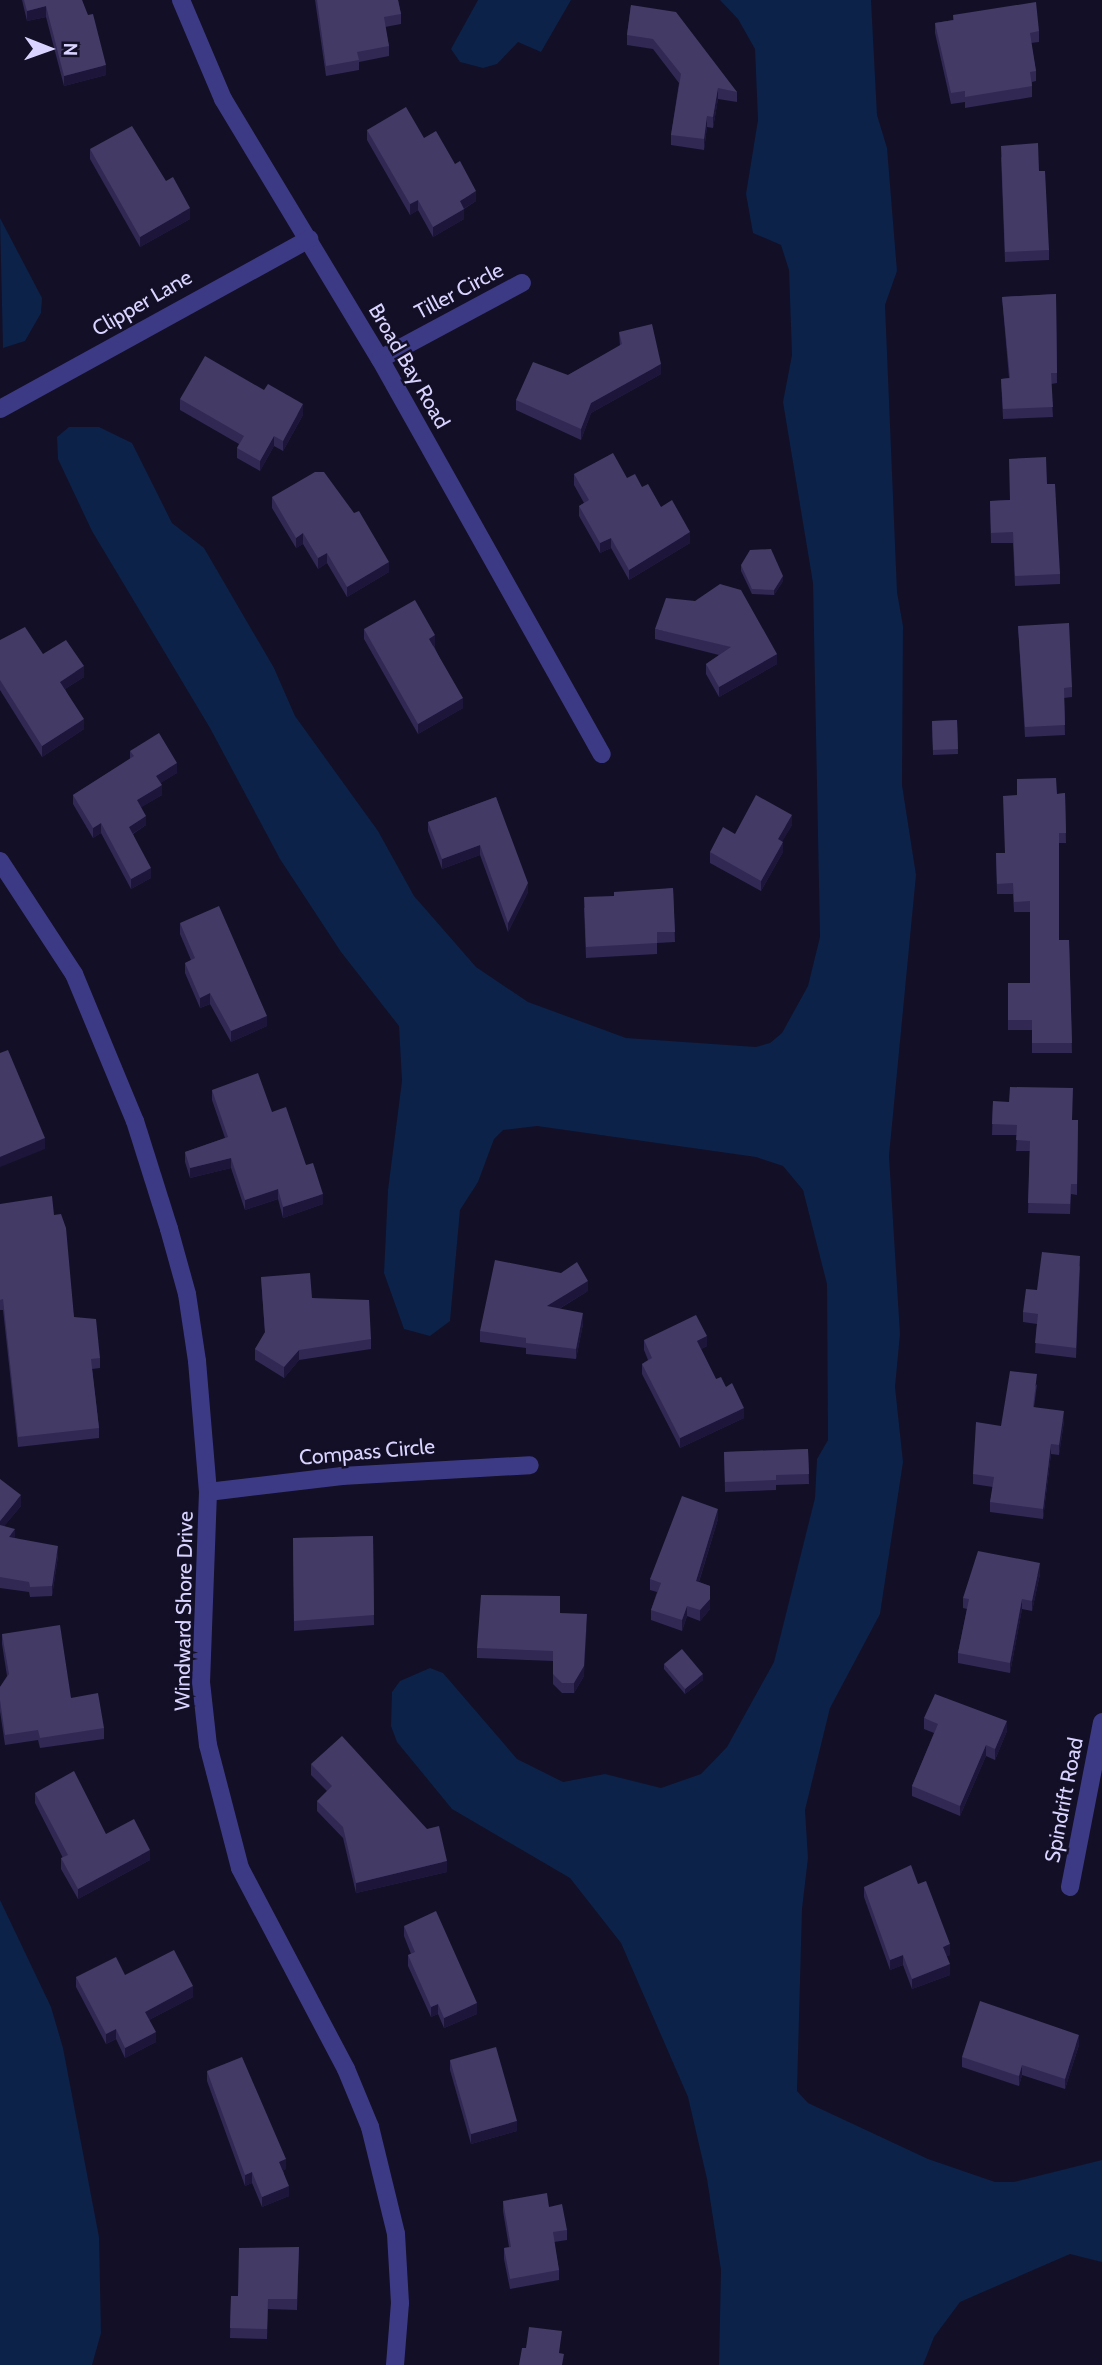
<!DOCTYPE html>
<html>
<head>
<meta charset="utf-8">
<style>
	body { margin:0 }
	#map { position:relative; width:1102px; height:2365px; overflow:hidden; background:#130f26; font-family:Cabin,sans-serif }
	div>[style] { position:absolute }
	.water>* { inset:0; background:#0c2248 }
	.minor>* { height:18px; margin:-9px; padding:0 9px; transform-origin:9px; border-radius:9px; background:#3d3a85 }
	.wall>* { inset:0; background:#312854 }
	.shaded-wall>* { inset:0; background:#1d163a }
	.building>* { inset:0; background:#433a66 }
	span { translate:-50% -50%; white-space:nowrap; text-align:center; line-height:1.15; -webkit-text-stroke:5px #130f26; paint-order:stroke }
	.street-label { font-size:21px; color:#d9d4ff }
	.north { position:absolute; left:14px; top:14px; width:70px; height:70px; -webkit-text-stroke:5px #130f26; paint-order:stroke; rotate:91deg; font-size:19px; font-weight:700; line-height:28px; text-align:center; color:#d9d4ff }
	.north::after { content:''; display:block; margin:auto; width:24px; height:32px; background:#d9d4ff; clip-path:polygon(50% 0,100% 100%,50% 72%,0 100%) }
</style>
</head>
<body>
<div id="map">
	<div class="water">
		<i style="clip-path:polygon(478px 0,571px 0,541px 52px,518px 42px,497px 64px,483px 68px,460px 62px,451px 49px)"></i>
		<i style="clip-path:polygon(720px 0,871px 0,877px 115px,887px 148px,897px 271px,885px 305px,897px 592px,903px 626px,902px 785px,916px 875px,889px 1156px,900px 1334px,895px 1387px,903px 1462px,880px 1614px,830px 1708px,805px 1810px,808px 1858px,802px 1909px,797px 2091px,808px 2103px,928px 2159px,995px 2182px,1014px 2182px,1102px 2160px,1102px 2262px,1070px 2254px,960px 2302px,934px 2337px,923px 2365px,719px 2365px,721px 2270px,707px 2179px,688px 2097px,621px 1943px,570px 1878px,452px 1809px,397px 1742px,391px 1726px,392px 1692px,400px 1681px,430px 1668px,443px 1673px,517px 1759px,563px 1782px,605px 1774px,661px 1788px,701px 1774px,727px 1747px,774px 1662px,815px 1498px,817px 1459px,828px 1440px,827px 1284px,803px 1190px,783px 1166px,756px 1157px,537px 1126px,503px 1130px,494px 1139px,478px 1182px,460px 1210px,450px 1321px,430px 1336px,404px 1329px,384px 1273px,388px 1190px,402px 1081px,399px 1026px,341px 952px,280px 859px,210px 728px,92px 531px,58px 459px,57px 437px,69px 427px,99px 427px,132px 443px,172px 523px,204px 548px,274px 668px,295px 716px,378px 831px,414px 896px,476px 967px,528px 1002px,626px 1038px,756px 1047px,770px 1043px,782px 1033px,808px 986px,820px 937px,813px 583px,783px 402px,792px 355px,789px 270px,781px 245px,753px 233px,746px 194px,758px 120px,755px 49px,738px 19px)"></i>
		<i style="clip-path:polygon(0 218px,42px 298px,41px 313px,25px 341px,3px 348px)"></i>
		<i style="clip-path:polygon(0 1900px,51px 2007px,63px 2048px,99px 2237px,101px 2333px,92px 2365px,0 2365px)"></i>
	</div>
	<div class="minor">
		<i style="left:181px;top:0;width:108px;rotate:67deg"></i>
		<i style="left:223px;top:99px;width:304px;rotate:58.9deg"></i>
		<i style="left:380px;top:359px;width:453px;rotate:60.7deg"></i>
		<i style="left:380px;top:359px;width:161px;rotate:-28.2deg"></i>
		<i style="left:0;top:409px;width:353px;rotate:-28.8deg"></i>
		<i style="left:0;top:861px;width:135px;rotate:56.8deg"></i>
		<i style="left:74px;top:974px;width:159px;rotate:67.5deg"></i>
		<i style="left:135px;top:1121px;width:113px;rotate:72.5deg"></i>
		<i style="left:169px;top:1229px;width:67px;rotate:74.5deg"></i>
		<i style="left:187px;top:1294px;width:68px;rotate:81.5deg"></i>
		<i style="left:197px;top:1361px;width:131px;rotate:85.2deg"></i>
		<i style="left:208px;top:1492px;width:190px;rotate:92.1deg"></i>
		<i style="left:201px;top:1682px;width:63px;rotate:83.7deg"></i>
		<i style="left:208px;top:1745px;width:127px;rotate:75.4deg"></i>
		<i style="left:240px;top:1868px;width:227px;rotate:62.2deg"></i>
		<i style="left:346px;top:2069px;width:63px;rotate:67.5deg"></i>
		<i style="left:370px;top:2127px;width:110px;rotate:76.3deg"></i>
		<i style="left:396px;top:2234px;width:69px;rotate:86.7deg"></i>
		<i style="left:400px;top:2303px;width:62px;rotate:94.6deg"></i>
		<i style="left:208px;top:1492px;width:135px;rotate:-6.8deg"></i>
		<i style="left:342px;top:1476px;width:188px;rotate:-3.3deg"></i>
		<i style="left:1070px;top:1887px;width:168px;rotate:-79deg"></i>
	</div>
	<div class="wall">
		<i style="clip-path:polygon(22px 0,82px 0,106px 75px,64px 86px,46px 17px,27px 21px)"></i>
		<i style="clip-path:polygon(315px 0,398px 0,401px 14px,401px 24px,385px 27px,389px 46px,389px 56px,359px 62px,359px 70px,326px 76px)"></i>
		<i style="clip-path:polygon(631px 5px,737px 92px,737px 102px,718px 99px,713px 128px,707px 127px,704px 150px,671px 145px,671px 135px,679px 83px,653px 49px,627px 45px,627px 35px)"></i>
		<i style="clip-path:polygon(953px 15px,1039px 31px,1039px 42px,1031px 43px,1036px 71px,1036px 81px,1032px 82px,1032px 97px,965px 108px,965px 102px,951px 104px,935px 33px,935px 23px,953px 20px)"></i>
		<i style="clip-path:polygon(367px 130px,424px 138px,476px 201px,464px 209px,464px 219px,433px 237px,418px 210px,410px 215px,367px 140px)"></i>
		<i style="clip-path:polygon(90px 149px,190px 219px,140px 247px,90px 159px)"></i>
		<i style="clip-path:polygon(1001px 156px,1049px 250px,1049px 260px,1005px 262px)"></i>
		<i style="clip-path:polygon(1056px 294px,1057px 383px,1051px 384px,1053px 417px,1003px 419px,1001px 379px,1009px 378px,1002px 297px)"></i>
		<i style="clip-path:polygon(619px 332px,661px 374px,591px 413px,581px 440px,516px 410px,516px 400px,568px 375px,620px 346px)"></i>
		<i style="clip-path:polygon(180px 399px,303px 415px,283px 451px,274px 446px,260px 471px,237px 458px,237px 448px,239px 444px,180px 410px)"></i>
		<i style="clip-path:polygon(574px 474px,627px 478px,642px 487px,661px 507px,690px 543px,629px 580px,611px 548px,600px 553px,579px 516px,579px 506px,584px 503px,574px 485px)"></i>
		<i style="clip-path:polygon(1047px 484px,1060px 574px,1060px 584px,1015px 586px,1013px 543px,991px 543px,990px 501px,1010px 500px)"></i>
		<i style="clip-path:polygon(272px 497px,389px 572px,347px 597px,327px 563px,318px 569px,303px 544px,296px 548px,272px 508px)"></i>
		<i style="clip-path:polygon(741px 565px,783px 581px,774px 595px,752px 594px,741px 571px)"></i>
		<i style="clip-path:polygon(1018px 626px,1072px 687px,1072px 697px,1064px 698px,1065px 735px,1025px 737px)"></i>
		<i style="clip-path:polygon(364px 629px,435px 645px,434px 646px,463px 708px,418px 734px,364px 639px)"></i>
		<i style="clip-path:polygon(655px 629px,777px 654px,777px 664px,719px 697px,706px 674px,706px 664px,719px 655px,655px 639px)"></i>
		<i style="clip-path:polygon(0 640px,43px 654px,84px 677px,65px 689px,84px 729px,42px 757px,0 690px)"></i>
		<i style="clip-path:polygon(957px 720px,958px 754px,933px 755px,932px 721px)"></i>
		<i style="clip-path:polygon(130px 751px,177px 773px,160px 783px,162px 795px,141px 807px,146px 825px,133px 834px,151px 878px,131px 889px,101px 833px,93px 838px,73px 804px,73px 795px,130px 759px)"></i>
		<i style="clip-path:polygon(1065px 793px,1066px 843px,1059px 843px,1059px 940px,1069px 940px,1072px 1053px,1032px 1053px,1032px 1030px,1008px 1030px,1008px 983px,1030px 983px,1030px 912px,1014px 912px,1013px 894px,997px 894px,996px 853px,1005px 853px,1057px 794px)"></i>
		<i style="clip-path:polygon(496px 797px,528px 892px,508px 932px,480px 855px,442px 869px,428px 831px,428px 822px)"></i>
		<i style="clip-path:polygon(792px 825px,782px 841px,783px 852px,761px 891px,710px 863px,710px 852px,735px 834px)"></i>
		<i style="clip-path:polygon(673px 888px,675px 942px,657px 943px,657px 954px,586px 958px,584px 908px,614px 896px)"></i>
		<i style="clip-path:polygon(180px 923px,267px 1026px,231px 1042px,210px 1004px,200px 1008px,185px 973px,185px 963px,191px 960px,180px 934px)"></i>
		<i style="clip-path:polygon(212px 1090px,272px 1112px,306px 1165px,323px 1204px,283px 1218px,278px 1199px,245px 1210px,231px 1168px,190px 1178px,185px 1162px,185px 1152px,225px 1138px,212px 1100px)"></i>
		<i style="clip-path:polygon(993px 1101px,1072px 1120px,1078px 1120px,1077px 1195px,1071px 1194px,1070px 1214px,1028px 1213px,1030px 1151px,1016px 1151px,1017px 1135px,992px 1135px)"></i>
		<i style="clip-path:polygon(0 1204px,54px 1215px,74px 1317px,100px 1358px,100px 1368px,92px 1369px,99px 1428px,99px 1438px,18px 1447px,3px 1310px,0 1310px)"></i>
		<i style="clip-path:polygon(1080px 1266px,1076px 1358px,1035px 1353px,1037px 1324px,1023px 1322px,1023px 1312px,1037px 1290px)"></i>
		<i style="clip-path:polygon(261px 1277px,312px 1298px,371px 1339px,371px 1349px,299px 1360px,284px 1378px,255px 1360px,255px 1349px,265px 1333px)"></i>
		<i style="clip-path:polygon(588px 1291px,559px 1309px,583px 1324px,576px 1359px,526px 1354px,526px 1348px,480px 1342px,480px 1331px)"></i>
		<i style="clip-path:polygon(644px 1340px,707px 1346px,701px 1349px,716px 1379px,726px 1387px,744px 1418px,680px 1448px,642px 1374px,642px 1364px,648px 1360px,644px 1350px)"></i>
		<i style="clip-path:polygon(1037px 1384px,1034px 1407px,1064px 1421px,1059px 1455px,1051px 1454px,1043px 1519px,990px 1512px,990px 1502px,993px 1487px,973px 1484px,973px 1474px,1001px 1426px)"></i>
		<i style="clip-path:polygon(808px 1449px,809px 1484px,776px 1485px,776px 1490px,725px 1492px,724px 1452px)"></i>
		<i style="clip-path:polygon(0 1479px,21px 1506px,4px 1526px,15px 1538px,58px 1556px,52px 1596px,30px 1597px,29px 1592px,0 1588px)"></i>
		<i style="clip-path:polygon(718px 1519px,699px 1582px,710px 1586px,710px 1609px,700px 1621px,687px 1616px,682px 1631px,651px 1620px,651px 1610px,657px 1592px,650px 1590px,650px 1579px)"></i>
		<i style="clip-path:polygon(373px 1536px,374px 1625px,294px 1631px,293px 1538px)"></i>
		<i style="clip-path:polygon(1040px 1574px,1032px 1611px,1022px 1609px,1010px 1673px,958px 1663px,958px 1653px,967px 1609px,963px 1608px,963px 1598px)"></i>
		<i style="clip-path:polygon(560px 1613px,584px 1676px,574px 1693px,562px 1693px,553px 1684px,553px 1661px,477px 1658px,477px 1648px)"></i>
		<i style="clip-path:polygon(2px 1634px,104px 1728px,104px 1739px,40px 1748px,38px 1740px,5px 1745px,0 1711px,0 1687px,7px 1676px,2px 1644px)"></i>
		<i style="clip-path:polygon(664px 1664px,703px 1680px,685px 1694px,664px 1669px)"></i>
		<i style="clip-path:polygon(924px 1718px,1007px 1731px,995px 1760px,986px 1756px,960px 1816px,912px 1796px,912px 1786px,934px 1733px,924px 1729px)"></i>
		<i style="clip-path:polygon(311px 1764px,427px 1829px,447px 1872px,356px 1893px,343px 1838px,317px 1811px,317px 1801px,327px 1791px,311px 1775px)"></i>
		<i style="clip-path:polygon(35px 1793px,150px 1860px,78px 1899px,61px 1869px,61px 1858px,63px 1858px,35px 1803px)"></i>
		<i style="clip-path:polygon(918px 1884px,950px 1955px,946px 1956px,950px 1975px,912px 1989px,903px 1965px,890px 1970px,864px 1897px,864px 1887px)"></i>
		<i style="clip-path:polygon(404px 1926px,477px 2014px,444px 2028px,438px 2014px,431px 2017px,408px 1966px,408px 1955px,411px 1954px,404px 1936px)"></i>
		<i style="clip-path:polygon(125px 1975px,193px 1997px,149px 2020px,156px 2042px,125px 2058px,116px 2039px,106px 2044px,76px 1987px,76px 1977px)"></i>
		<i style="clip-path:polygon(1079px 2045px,1065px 2089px,1022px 2075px,1019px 2086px,962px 2067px,962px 2057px)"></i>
		<i style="clip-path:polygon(450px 2060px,517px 2131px,471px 2144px,450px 2070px)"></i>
		<i style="clip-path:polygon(207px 2071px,286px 2169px,283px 2170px,289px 2196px,262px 2207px,252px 2183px,245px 2186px,207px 2081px)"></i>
		<i style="clip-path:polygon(503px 2201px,549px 2207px,567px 2230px,567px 2240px,554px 2242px,559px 2270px,559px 2280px,510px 2289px,504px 2259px,504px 2248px,509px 2247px,503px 2211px)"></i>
		<i style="clip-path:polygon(299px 2247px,297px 2310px,268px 2309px,267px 2339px,230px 2338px,231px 2296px,238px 2296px)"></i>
	</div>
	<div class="shaded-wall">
		<i style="clip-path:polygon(46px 6px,46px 17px,27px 21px,27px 11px)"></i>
		<i style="clip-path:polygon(106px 65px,106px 75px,64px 86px,64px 76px)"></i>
		<i style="clip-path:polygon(718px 88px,718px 99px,713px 128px,713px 117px)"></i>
		<i style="clip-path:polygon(707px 116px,707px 127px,704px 150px,704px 139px)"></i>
		<i style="clip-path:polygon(476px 191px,476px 201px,460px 211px,460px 201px)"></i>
		<i style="clip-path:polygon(418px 200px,418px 210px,410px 215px,410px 204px)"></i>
		<i style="clip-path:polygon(190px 208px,190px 219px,140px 247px,140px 237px)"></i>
		<i style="clip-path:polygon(464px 209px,464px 219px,433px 237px,433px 227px)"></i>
		<i style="clip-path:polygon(661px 364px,661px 374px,591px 413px,581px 440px,581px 429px,591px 403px)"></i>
		<i style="clip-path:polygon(303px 404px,303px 415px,283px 451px,283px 441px)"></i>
		<i style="clip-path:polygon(274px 436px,274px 446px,260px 471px,260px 461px)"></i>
		<i style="clip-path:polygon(690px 532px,690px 543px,629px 580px,629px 570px)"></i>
		<i style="clip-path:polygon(303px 533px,303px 544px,296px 548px,296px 538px)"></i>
		<i style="clip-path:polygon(611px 538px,611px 548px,600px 553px,600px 543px)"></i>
		<i style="clip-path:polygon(327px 553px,327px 563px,318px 569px,318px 558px)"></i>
		<i style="clip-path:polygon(389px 562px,389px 572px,347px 597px,347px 587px)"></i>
		<i style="clip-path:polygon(783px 576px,783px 581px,774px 595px,774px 590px)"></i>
		<i style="clip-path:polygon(435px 635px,435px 645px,429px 649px,429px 639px)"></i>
		<i style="clip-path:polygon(777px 654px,777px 664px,719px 697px,719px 687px)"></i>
		<i style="clip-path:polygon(84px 666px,84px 677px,60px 692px,60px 682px)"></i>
		<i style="clip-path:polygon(463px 698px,463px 708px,418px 734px,418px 724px)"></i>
		<i style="clip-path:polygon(84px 719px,84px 729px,42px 757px,42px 746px)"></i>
		<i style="clip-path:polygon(177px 763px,177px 773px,156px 786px,156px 776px)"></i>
		<i style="clip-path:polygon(162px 785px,162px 795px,137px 810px,137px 800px)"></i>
		<i style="clip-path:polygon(792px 815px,792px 825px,778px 849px,778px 839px)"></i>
		<i style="clip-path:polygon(146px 816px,146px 825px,129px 836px,129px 827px)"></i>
		<i style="clip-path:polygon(101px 823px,101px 833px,93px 838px,93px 828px)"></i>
		<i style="clip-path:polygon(783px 842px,783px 852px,761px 891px,761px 881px)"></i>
		<i style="clip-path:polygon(480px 845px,480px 855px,442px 869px,442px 859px)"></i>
		<i style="clip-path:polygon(151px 868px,151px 878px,131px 889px,131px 879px)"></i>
		<i style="clip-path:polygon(528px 883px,528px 892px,508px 932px,508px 923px)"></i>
		<i style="clip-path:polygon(210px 993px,210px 1004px,200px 1008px,200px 998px)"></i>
		<i style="clip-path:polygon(267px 1016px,267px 1026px,231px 1042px,231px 1031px)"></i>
		<i style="clip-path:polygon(45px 1138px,45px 1149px,0 1167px,0 1157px)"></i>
		<i style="clip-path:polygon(231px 1158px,231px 1168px,190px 1178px,190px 1168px)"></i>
		<i style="clip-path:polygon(278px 1189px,278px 1199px,245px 1210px,245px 1200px)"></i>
		<i style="clip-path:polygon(323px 1194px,323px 1204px,283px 1218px,283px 1207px)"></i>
		<i style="clip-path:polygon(588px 1281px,588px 1291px,547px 1316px,547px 1306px)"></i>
		<i style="clip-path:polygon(583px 1313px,583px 1324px,576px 1359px,576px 1349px)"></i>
		<i style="clip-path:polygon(707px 1336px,707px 1346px,697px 1351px,697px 1341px)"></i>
		<i style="clip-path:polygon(299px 1350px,299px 1360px,284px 1378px,284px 1367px)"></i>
		<i style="clip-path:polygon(744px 1408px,744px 1418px,680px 1448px,680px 1438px)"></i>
		<i style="clip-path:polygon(1064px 1411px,1064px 1421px,1059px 1455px,1059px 1445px)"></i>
		<i style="clip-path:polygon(1051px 1444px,1051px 1454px,1043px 1519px,1043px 1509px)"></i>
		<i style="clip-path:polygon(21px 1495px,21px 1506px,0 1531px,0 1521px)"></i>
		<i style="clip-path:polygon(718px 1509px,718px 1519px,696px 1591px,696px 1581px)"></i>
		<i style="clip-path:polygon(15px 1529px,15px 1539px,9px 1537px)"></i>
		<i style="clip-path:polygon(58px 1546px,58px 1556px,52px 1596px,52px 1586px)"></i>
		<i style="clip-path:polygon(1040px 1563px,1040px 1574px,1032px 1611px,1032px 1601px)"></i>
		<i style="clip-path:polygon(710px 1599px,710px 1609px,700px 1621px,700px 1610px)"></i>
		<i style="clip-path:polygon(1022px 1599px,1022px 1609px,1010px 1673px,1010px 1663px)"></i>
		<i style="clip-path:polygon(687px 1606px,687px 1616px,682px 1631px,682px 1620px)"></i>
		<i style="clip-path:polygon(587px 1625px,584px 1676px,574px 1693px,574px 1683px)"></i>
		<i style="clip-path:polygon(703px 1674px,703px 1680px,685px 1694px,685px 1689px)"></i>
		<i style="clip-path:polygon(1007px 1721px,1007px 1731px,995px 1760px,995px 1749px)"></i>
		<i style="clip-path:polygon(986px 1745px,986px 1756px,960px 1816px,960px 1806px)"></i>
		<i style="clip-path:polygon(150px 1850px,150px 1860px,78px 1899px,78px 1889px)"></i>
		<i style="clip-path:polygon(447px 1861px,447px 1872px,356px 1893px,356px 1883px)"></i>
		<i style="clip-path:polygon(950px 1944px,950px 1955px,943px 1957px,943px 1947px)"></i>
		<i style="clip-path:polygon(903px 1955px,903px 1965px,890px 1970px,890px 1960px)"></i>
		<i style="clip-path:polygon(950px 1964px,950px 1975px,912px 1989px,912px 1979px)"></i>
		<i style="clip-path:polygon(193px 1986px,193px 1997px,145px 2022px,145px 2012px)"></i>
		<i style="clip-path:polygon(477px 2003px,477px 2014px,444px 2028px,444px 2018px)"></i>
		<i style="clip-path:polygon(438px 2004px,438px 2014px,431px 2017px,431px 2007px)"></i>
		<i style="clip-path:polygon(116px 2029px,116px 2039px,106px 2044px,106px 2034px)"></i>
		<i style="clip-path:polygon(156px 2032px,156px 2042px,125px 2058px,125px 2048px)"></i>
		<i style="clip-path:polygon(1079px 2035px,1079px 2045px,1065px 2089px,1065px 2079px)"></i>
		<i style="clip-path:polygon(1022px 2065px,1022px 2075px,1019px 2086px,1019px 2076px)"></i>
		<i style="clip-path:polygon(517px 2121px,517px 2131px,471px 2144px,471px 2134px)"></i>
		<i style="clip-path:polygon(286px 2159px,286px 2169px,279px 2172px,279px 2162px)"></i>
		<i style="clip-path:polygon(252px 2172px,252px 2183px,245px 2186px,245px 2175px)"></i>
		<i style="clip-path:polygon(289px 2186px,289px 2196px,262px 2207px,262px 2197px)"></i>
	</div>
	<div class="building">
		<i style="clip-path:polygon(24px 0,82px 0,88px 15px,93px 14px,106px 65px,64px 76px,46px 6px,27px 11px)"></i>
		<i style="clip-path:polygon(317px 0,398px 0,401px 14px,384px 17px,389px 46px,357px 52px,359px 60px,326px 66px)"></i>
		<i style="clip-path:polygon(1036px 2px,1039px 31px,1030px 33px,1036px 71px,1030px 72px,1032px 86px,965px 97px,965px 91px,951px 93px,935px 23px,954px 20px,953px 15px)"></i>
		<i style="clip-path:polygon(631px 5px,676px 12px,737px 92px,718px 88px,713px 117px,707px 116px,704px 139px,671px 135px,681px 74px,653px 39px,627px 35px)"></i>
		<i style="clip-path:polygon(406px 107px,424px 138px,436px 131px,455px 164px,460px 161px,476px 191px,460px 201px,464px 209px,433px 227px,418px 200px,410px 204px,367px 130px)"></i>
		<i style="clip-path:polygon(132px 126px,166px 181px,173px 177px,190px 208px,140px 237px,90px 149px)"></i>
		<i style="clip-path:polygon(1038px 143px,1039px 171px,1045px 171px,1049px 250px,1005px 252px,1001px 146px)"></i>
		<i style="clip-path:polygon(1056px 294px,1057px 373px,1051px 373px,1053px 407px,1003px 409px,1001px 379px,1010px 378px,1002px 297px)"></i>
		<i style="clip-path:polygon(652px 324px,661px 364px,591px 403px,581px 429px,516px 400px,533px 362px,568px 375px,622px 344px,619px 332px)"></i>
		<i style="clip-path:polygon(205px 356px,264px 390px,268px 384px,303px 404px,283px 441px,274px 436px,260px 461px,237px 448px,244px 436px,180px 399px)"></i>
		<i style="clip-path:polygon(613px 453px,627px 478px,635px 474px,642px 487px,648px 484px,661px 507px,672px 500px,690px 532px,629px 570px,611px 538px,600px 543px,579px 506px,589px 500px,574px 474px)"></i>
		<i style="clip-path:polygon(1046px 457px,1047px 484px,1055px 484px,1060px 574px,1015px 576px,1013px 532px,991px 533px,990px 501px,1010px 500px,1009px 459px)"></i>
		<i style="clip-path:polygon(315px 472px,324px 472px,354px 513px,359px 511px,389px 562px,347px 587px,327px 553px,318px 558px,303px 533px,296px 538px,272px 497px)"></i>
		<i style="clip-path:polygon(771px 549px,783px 576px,774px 590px,752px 589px,741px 565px,750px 550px)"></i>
		<i style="clip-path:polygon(720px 584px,741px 590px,777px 654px,719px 687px,706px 664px,731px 647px,655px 629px,666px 598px,695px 601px)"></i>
		<i style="clip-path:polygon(415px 600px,435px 635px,429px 639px,463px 698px,418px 724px,364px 629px)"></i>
		<i style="clip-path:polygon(1069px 623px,1072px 687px,1064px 688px,1065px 725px,1025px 727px,1018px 626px)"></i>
		<i style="clip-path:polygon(25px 627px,43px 654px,66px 640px,84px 666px,60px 682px,84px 719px,42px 746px,0 680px,0 640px)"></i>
		<i style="clip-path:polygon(957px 720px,958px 749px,933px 750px,932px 721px)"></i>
		<i style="clip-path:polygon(159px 733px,177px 763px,156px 776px,162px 785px,137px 800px,146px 816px,129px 827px,151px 868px,131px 879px,101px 823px,93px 828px,73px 795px,134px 756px,130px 751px)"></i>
		<i style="clip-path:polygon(1056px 778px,1057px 794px,1065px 793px,1066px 833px,1059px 833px,1059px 940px,1069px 940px,1072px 1043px,1032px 1043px,1032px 1020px,1008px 1020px,1008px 983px,1030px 983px,1030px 901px,1014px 902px,1013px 883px,997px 884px,996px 853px,1005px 853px,1003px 796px,1017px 795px,1017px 779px)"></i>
		<i style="clip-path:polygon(756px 795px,792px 815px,778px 839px,783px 842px,761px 881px,710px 852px,723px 827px,735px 834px)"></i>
		<i style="clip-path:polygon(496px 797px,528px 883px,508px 923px,480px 845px,442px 859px,428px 822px)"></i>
		<i style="clip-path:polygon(673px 888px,675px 932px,657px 932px,657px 943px,586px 947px,584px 897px,614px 896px,614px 892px)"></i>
		<i style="clip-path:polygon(219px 906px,267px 1016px,231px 1031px,210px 993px,200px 998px,185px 963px,195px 958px,180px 923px)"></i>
		<i style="clip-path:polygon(8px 1050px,45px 1138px,0 1157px,0 1053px)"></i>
		<i style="clip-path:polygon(258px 1073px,272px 1112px,286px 1107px,306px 1165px,313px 1163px,323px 1194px,283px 1207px,278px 1189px,245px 1200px,231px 1158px,190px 1168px,185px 1152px,228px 1137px,212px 1090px)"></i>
		<i style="clip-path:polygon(1010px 1087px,1073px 1088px,1072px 1120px,1078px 1120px,1077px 1184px,1071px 1184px,1070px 1204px,1028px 1203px,1030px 1141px,1016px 1140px,1017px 1125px,992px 1124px,993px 1101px,1009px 1102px)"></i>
		<i style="clip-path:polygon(52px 1196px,54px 1215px,61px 1214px,66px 1228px,74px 1317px,96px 1319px,100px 1358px,91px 1359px,99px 1428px,18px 1437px,3px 1299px,0 1300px,0 1204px)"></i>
		<i style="clip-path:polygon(1042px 1252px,1080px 1256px,1076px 1348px,1035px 1343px,1038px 1314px,1023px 1312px,1026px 1289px,1037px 1290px)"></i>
		<i style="clip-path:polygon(495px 1260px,561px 1273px,577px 1262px,588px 1281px,547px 1306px,583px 1313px,576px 1349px,526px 1343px,526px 1338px,480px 1331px)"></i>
		<i style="clip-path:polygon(310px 1273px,312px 1298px,369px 1300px,371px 1339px,299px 1350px,284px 1367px,255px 1349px,265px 1332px,261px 1277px)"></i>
		<i style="clip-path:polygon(696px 1315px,707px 1336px,697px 1341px,716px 1379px,721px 1377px,726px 1387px,732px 1383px,744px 1408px,680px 1438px,642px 1364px,652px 1358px,644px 1340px)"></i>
		<i style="clip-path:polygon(1010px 1371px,1037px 1374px,1033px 1407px,1064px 1411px,1059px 1445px,1051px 1444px,1043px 1509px,990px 1502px,994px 1477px,973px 1474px,976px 1422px,1001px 1426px)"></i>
		<i style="clip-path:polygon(808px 1449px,809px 1474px,776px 1475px,776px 1480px,725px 1482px,724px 1452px)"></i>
		<i style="clip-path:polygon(0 1479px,21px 1495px,0 1521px)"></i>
		<i style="clip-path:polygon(682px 1496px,718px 1509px,696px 1581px,710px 1586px,710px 1599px,700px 1610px,687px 1606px,682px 1620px,651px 1610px,661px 1583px,650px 1579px)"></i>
		<i style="clip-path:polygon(0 1525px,15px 1529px,9px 1537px,58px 1546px,52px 1586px,30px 1587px,29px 1582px,0 1577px)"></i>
		<i style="clip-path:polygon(373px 1536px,374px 1615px,294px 1621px,293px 1538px)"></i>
		<i style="clip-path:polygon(978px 1551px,1040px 1563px,1032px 1601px,1022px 1599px,1010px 1663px,958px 1653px,969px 1599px,963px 1598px)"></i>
		<i style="clip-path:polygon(481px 1595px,560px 1596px,560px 1613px,587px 1614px,584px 1666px,574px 1683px,562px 1683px,553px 1674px,553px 1651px,477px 1648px)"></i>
		<i style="clip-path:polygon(60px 1625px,71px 1698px,98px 1693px,104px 1728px,40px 1738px,38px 1730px,5px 1735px,0 1700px,0 1687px,9px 1674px,2px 1634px)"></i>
		<i style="clip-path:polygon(682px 1649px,703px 1674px,685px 1689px,664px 1664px)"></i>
		<i style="clip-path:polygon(935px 1694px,1007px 1721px,995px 1749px,986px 1745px,960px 1806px,912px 1786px,938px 1724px,924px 1718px)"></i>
		<i style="clip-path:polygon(342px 1736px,427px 1829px,439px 1826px,447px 1861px,356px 1883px,343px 1827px,317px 1801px,332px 1786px,311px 1764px)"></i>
		<i style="clip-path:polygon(74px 1771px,106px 1834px,134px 1819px,150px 1850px,78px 1889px,61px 1858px,68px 1855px,35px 1793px)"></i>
		<i style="clip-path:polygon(911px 1865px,918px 1884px,926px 1881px,950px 1944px,943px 1947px,950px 1964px,912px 1979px,903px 1955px,890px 1960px,864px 1887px)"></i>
		<i style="clip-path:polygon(436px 1911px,477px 2003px,444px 2018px,438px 2004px,431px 2007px,408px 1955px,415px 1952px,404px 1926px)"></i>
		<i style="clip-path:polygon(174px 1950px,193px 1986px,145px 2012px,156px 2032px,125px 2048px,116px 2029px,106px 2034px,76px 1977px,116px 1957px,125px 1975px)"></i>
		<i style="clip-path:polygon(980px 2001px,1079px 2035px,1065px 2079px,1022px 2065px,1019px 2076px,962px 2057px)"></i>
		<i style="clip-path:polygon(496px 2047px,517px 2121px,471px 2134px,450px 2060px)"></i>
		<i style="clip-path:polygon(242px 2057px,286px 2159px,279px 2162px,289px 2186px,262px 2197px,252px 2172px,245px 2175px,207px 2071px)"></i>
		<i style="clip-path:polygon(547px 2193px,549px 2207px,562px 2204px,567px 2230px,553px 2232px,559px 2270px,510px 2279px,504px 2248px,511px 2247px,503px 2201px)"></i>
		<i style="clip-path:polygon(299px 2247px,297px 2299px,268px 2299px,267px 2329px,230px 2328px,231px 2296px,238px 2296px,239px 2248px)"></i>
		<i style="clip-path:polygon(529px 2327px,562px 2331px,559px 2353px,564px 2354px,562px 2365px,519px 2365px,522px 2348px,526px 2348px)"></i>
	</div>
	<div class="street-label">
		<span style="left:459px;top:291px;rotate:-28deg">Tiller Circle</span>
		<span style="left:142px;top:303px;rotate:-30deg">Clipper Lane</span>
		<span style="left:409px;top:366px;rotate:60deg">Broad Bay Road</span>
		<span style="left:367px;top:1452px;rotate:-5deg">Compass Circle</span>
		<span style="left:184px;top:1611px;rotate:-89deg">Windward Shore Drive</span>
		<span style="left:1064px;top:1800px;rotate:-79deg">Spindrift Road</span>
	</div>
	<div class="north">N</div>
</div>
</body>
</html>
